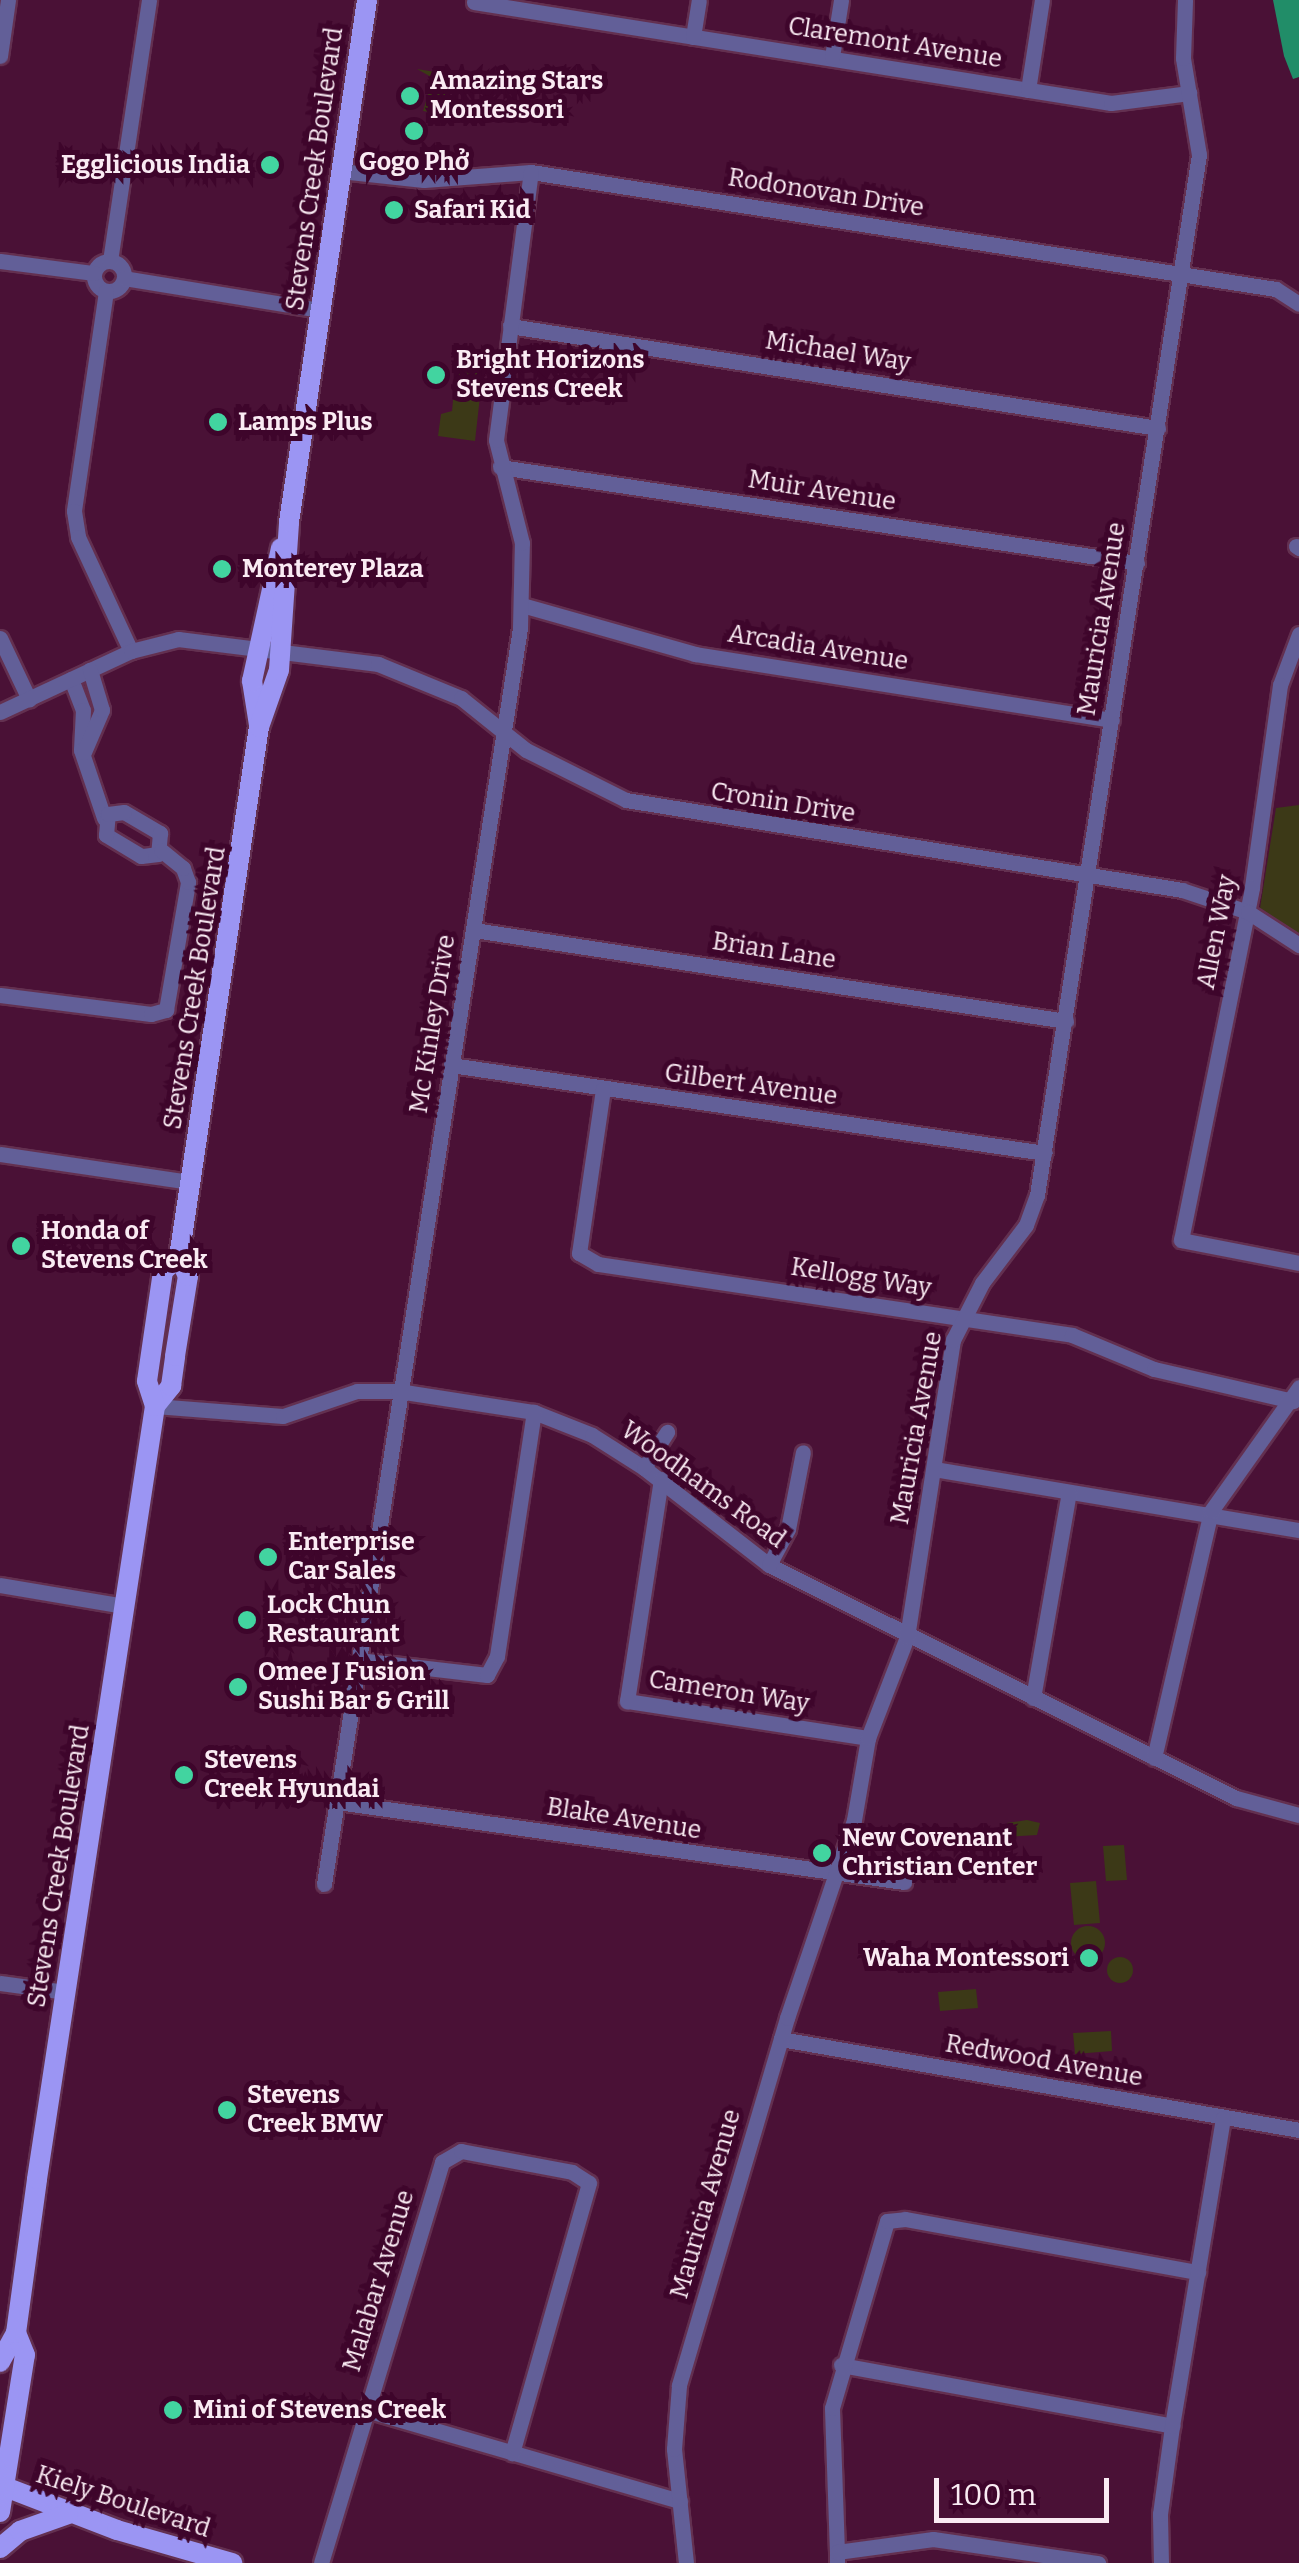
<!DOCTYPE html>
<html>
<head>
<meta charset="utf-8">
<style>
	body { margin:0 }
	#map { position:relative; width:1299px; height:2563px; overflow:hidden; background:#4a1136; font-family:Bitter,serif }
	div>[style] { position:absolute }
	.green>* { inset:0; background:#3c3917 }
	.round { border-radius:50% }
	.water>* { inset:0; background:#218d68 }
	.roads { filter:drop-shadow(2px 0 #633050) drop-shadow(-2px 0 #633050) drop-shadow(0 2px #633050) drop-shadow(0 -2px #633050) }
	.minor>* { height:15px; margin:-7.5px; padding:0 7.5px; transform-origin:7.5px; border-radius:7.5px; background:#625f98 }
	.minor>.ring { margin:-7.5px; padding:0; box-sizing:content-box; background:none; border:15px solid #625f98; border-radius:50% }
	.major>* { height:20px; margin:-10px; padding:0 10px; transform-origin:10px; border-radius:10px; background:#9b95f3 }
	.dots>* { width:28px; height:28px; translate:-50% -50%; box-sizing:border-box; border:5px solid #3e052b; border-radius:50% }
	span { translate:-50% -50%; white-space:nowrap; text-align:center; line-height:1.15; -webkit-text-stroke:10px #3e052b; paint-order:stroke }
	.street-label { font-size:25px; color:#faebf3 }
	.poi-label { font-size:25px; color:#faebf3; font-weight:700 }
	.left { translate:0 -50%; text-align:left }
	.right { translate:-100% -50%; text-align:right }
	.scale { position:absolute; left:934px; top:2478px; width:175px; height:45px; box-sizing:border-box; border:5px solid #faebf3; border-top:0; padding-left:12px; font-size:30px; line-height:35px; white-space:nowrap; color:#faebf3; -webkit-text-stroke:8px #3e052b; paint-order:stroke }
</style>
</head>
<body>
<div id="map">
	<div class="green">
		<i style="clip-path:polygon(417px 69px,460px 76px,436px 113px,423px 111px,433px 78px)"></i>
		<i style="clip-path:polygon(458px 348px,485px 352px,475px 441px,438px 436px,441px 414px,452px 411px)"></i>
		<i style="clip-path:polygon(1299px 805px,1299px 934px,1260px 908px,1276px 808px)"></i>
		<i style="clip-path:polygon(1027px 1820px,1040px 1823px,1037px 1835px,1005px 1837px,1007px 1823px)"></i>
		<i style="clip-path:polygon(1124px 1845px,1127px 1880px,1106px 1881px,1103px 1846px)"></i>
		<i style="clip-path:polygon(1096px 1881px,1100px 1923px,1074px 1925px,1070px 1883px)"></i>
		<i class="round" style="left:1071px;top:1926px;width:34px;height:34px"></i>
		<i class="round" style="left:1107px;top:1957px;width:26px;height:26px"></i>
		<i style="clip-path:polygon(976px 1989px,978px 2008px,940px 2011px,938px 1992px)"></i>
		<i style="clip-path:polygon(1111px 2031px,1112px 2051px,1075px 2054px,1073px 2033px)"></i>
	</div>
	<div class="water">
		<i style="clip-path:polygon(1273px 0,1299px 0,1299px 77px,1293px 79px,1284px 56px)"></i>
	</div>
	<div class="roads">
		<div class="minor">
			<i style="left:474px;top:2px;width:645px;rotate:9.01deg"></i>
			<i style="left:1111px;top:103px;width:79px;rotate:-7.3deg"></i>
			<i style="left:693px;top:37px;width:37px;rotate:-81deg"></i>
			<i style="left:0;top:56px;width:57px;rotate:-81.9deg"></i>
			<i style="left:832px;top:57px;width:58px;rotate:-81deg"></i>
			<i style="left:1028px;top:90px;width:91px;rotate:-81.2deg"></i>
			<i style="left:340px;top:171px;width:84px;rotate:6.1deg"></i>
			<i style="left:424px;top:180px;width:107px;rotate:-4.3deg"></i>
			<i style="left:531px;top:172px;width:754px;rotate:8.93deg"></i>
			<i style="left:1276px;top:289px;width:27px;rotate:33deg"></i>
			<i class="ring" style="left:94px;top:261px;width:15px;height:15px"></i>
			<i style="left:0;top:261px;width:95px;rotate:7.3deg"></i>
			<i style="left:110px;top:261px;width:264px;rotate:-81.5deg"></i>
			<i style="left:124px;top:278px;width:198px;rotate:9.3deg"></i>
			<i style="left:106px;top:291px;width:222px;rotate:98.3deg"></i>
			<i style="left:74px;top:511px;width:26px;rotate:81deg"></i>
			<i style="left:78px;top:537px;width:126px;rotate:65.1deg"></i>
			<i style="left:510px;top:326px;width:656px;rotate:8.95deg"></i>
			<i style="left:500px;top:467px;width:644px;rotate:8.57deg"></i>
			<i style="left:1296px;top:546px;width:4px;rotate:34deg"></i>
			<i style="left:522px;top:605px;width:180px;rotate:15.8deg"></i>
			<i style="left:695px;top:654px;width:422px;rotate:9deg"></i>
			<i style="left:1299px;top:634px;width:54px;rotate:110.4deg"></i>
			<i style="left:1280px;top:685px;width:205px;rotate:97.9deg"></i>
			<i style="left:1252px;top:888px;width:359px;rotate:101.4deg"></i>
			<i style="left:1181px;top:1240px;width:120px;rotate:11deg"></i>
			<i style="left:0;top:638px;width:68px;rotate:64.6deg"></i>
			<i style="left:71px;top:679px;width:33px;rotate:69deg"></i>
			<i style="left:83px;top:710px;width:40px;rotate:92.9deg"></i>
			<i style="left:81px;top:750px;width:72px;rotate:71.3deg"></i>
			<i style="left:0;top:712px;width:145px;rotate:-25deg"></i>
			<i style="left:131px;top:651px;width:49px;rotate:-14.3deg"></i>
			<i style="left:178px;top:639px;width:202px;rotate:7.1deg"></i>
			<i style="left:378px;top:664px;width:90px;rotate:22.3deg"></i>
			<i style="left:461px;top:698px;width:83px;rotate:38.7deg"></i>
			<i style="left:526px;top:750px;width:112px;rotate:26.6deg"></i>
			<i style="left:626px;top:800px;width:563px;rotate:9.19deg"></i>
			<i style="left:1182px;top:890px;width:70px;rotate:18.4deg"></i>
			<i style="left:1248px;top:912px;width:61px;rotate:32.9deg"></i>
			<i style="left:84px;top:752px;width:46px;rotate:-66.8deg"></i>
			<i style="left:102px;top:710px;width:42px;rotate:-106.7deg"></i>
			<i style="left:124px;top:812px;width:42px;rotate:30.3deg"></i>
			<i style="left:160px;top:833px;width:21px;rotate:95deg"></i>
			<i style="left:158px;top:854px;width:17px;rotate:173deg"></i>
			<i style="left:141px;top:856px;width:41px;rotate:-149deg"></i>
			<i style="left:106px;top:835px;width:21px;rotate:-85deg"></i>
			<i style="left:108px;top:814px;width:16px;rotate:-7deg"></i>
			<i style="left:474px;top:930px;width:599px;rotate:8.74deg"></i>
			<i style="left:0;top:995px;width:152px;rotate:7.2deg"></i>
			<i style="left:151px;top:1014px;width:16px;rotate:-15deg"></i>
			<i style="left:166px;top:1010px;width:130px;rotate:-80.2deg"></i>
			<i style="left:188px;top:882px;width:15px;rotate:-110deg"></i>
			<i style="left:183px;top:868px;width:28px;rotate:-141deg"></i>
			<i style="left:451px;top:1065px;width:600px;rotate:8.43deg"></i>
			<i style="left:603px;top:1089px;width:166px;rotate:98.3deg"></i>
			<i style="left:579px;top:1253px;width:22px;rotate:30deg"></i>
			<i style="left:598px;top:1264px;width:479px;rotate:8.5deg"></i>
			<i style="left:1072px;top:1335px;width:89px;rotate:22.5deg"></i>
			<i style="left:1154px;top:1369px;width:143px;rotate:13deg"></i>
			<i style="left:0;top:1154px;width:192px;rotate:8.4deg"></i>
			<i style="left:155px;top:1406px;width:128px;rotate:4.5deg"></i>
			<i style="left:283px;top:1416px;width:78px;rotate:-18.7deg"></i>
			<i style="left:357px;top:1391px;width:41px"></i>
			<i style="left:398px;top:1391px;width:138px;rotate:8.8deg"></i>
			<i style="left:534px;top:1412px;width:62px;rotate:21.6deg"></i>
			<i style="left:592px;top:1435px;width:62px;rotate:32.4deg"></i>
			<i style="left:644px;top:1468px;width:158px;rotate:37.8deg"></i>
			<i style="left:769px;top:1565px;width:522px;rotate:26.52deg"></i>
			<i style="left:1236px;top:1798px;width:65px;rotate:15.1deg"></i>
			<i style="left:644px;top:1468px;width:43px;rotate:-57.4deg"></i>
			<i style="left:934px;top:1469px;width:370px;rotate:9.5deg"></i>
			<i style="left:661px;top:1479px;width:225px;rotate:98.7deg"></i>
			<i style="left:627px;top:1701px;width:244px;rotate:8.7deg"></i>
			<i style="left:769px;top:1565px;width:41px;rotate:-62.2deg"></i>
			<i style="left:788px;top:1529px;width:78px;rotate:-79deg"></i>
			<i style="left:0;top:1585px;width:126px;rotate:9.6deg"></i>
			<i style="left:358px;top:1660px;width:130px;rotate:6.6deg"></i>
			<i style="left:487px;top:1675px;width:21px;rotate:-62deg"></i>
			<i style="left:497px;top:1656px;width:247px;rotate:-81.4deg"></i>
			<i style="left:1033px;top:1698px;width:209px;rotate:-80.1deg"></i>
			<i style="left:1154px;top:1758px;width:253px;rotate:-77deg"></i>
			<i style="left:1211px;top:1511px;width:152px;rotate:-54.6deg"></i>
			<i style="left:337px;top:1802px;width:573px;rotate:8.03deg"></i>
			<i style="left:324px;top:1884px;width:1271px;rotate:-81.13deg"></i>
			<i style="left:520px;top:628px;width:85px;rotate:-88.7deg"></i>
			<i style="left:522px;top:543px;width:106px;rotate:-104.2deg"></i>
			<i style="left:496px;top:440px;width:270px;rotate:-82.6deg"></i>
			<i style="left:0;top:1983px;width:67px;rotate:7.8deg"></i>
			<i style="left:781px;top:2039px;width:526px;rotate:9.96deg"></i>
			<i style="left:841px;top:2365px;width:337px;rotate:10.4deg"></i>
			<i style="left:366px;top:2410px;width:327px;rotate:16.2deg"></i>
			<i style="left:837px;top:2552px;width:144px;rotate:-92deg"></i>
			<i style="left:832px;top:2408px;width:195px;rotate:-73.6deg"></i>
			<i style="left:887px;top:2221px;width:18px;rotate:-6deg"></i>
			<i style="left:905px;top:2219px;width:298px;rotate:10.3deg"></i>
			<i style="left:321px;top:2563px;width:419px;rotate:-73.2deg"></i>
			<i style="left:442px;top:2162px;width:22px;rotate:-30deg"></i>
			<i style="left:461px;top:2151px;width:113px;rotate:10.7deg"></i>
			<i style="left:572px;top:2172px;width:20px;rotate:33deg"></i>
			<i style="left:589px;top:2183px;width:281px;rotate:105.9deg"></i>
			<i style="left:686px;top:2563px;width:115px;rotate:-96deg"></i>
			<i style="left:674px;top:2449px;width:64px;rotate:-85.5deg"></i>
			<i style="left:679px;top:2385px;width:383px;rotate:-73.6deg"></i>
			<i style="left:787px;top:2018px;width:209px;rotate:-71.3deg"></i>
			<i style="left:854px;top:1820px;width:83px;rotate:-80.3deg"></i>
			<i style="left:868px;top:1738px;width:108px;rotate:-68.9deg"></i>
			<i style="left:907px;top:1637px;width:301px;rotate:-81.2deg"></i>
			<i style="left:953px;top:1340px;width:64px;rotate:-63deg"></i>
			<i style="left:982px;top:1283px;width:73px;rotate:-52.8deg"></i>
			<i style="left:1026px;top:1225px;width:32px;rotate:-70deg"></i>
			<i style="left:1037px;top:1195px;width:1053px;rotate:-81.15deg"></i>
			<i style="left:1199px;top:155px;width:98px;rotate:-99.4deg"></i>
			<i style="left:1183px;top:58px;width:58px;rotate:-88deg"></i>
			<i style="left:837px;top:2563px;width:11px;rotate:-90deg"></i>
			<i style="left:837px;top:2552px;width:97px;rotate:-7.7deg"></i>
			<i style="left:933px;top:2539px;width:167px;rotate:8.3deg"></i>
			<i style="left:1161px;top:2563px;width:49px;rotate:-91.2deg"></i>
			<i style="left:1160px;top:2514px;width:89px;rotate:-82.2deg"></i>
			<i style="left:1172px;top:2426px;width:312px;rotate:-80.6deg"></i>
		</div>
		<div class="major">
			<i style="left:259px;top:725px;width:45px;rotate:-99deg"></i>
			<i style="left:252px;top:681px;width:136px;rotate:-77.7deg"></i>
			<i style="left:155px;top:1406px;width:26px;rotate:-51deg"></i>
			<i style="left:171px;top:1386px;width:30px;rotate:-82deg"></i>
			<i style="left:175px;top:1356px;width:81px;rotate:-80.8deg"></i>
			<i style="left:188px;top:1276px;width:21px;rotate:-115deg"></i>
			<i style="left:179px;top:1257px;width:536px;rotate:-81.42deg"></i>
			<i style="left:259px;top:727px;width:60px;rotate:-70.7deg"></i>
			<i style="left:279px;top:670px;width:148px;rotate:-86.1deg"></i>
			<i style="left:289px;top:522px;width:528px;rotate:-81.5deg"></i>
			<i style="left:0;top:2362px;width:33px;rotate:-61deg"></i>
			<i style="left:0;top:2485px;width:125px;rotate:21deg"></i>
			<i style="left:117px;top:2530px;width:120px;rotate:16deg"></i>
			<i style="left:0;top:2512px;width:159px;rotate:-81deg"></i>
			<i style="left:25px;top:2355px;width:24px;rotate:-112deg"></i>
			<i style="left:16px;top:2333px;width:155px;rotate:-82.2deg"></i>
			<i style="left:37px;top:2179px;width:782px;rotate:-81.32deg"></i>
			<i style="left:155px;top:1406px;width:26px;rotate:-108deg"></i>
			<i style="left:147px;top:1381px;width:111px;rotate:-81.7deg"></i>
			<i style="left:163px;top:1271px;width:21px;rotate:-41deg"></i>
			<i style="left:0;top:2548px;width:26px;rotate:-40deg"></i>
			<i style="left:20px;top:2531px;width:51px;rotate:-19.5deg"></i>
		</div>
	</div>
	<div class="dots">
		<i style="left:410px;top:96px;background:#42d4a0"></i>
		<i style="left:414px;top:131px;background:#42d4a0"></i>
		<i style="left:270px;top:165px;background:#42d4a0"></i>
		<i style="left:394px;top:210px;background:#42d4a0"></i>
		<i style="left:436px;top:375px;background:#42d4a0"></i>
		<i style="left:218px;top:422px;background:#42d4a0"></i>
		<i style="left:222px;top:569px;background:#42d4a0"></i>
		<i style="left:21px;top:1246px;background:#42d4a0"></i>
		<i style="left:268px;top:1557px;background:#42d4a0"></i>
		<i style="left:247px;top:1620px;background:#42d4a0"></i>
		<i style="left:238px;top:1687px;background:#42d4a0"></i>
		<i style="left:184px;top:1775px;background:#42d4a0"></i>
		<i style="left:822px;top:1853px;background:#42d4a0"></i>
		<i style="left:1089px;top:1958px;background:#42d4a0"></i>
		<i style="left:227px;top:2110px;background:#42d4a0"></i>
		<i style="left:173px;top:2410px;background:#42d4a0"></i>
	</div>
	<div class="street-label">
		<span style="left:895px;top:43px;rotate:9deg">Claremont Avenue</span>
		<span style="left:315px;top:169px;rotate:-82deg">Stevens Creek Boulevard</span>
		<span style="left:826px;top:193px;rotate:9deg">Rodonovan Drive</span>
		<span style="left:838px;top:352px;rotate:9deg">Michael Way</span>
		<span style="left:822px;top:491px;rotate:9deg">Muir Avenue</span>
		<span style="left:1102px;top:619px;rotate:-81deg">Mauricia Avenue</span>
		<span style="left:818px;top:648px;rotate:9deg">Arcadia Avenue</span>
		<span style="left:783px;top:803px;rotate:9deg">Cronin Drive</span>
		<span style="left:1217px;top:932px;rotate:-79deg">Allen Way</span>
		<span style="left:774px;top:951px;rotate:9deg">Brian Lane</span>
		<span style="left:195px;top:988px;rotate:-81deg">Stevens Creek Boulevard</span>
		<span style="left:433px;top:1024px;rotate:-81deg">Mc Kinley Drive</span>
		<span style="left:751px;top:1085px;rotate:8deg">Gilbert Avenue</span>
		<span style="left:861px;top:1278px;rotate:9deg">Kellogg Way</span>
		<span style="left:917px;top:1428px;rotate:-80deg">Mauricia Avenue</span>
		<span style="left:703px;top:1485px;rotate:36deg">Woodhams Road</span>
		<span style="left:729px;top:1692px;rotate:9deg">Cameron Way</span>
		<span style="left:624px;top:1819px;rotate:9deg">Blake Avenue</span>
		<span style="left:59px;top:1866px;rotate:-81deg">Stevens Creek Boulevard</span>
		<span style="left:1044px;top:2061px;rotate:10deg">Redwood Avenue</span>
		<span style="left:706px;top:2204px;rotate:-74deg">Mauricia Avenue</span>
		<span style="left:379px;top:2281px;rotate:-73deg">Malabar Avenue</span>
		<span style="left:123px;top:2502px;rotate:18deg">Kiely Boulevard</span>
	</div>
	<div class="poi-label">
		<span class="left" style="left:430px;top:96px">Amazing Stars<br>Montessori</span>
		<span style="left:414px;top:162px">Gogo Phở</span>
		<span class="right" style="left:250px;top:165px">Egglicious India</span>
		<span class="left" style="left:414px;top:210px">Safari Kid</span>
		<span class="left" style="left:456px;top:375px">Bright Horizons<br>Stevens Creek</span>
		<span class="left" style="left:238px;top:422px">Lamps Plus</span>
		<span class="left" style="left:242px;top:569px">Monterey Plaza</span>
		<span class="left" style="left:41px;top:1246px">Honda of<br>Stevens Creek</span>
		<span class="left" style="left:288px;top:1557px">Enterprise<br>Car Sales</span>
		<span class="left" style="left:267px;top:1620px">Lock Chun<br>Restaurant</span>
		<span class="left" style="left:258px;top:1687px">Omee J Fusion<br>Sushi Bar &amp; Grill</span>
		<span class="left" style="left:204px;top:1775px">Stevens<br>Creek Hyundai</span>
		<span class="left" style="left:842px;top:1853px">New Covenant<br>Christian Center</span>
		<span class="right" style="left:1069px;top:1958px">Waha Montessori</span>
		<span class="left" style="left:247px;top:2110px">Stevens<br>Creek BMW</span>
		<span class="left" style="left:193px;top:2410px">Mini of Stevens Creek</span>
	</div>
	<div class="scale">100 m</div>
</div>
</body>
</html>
